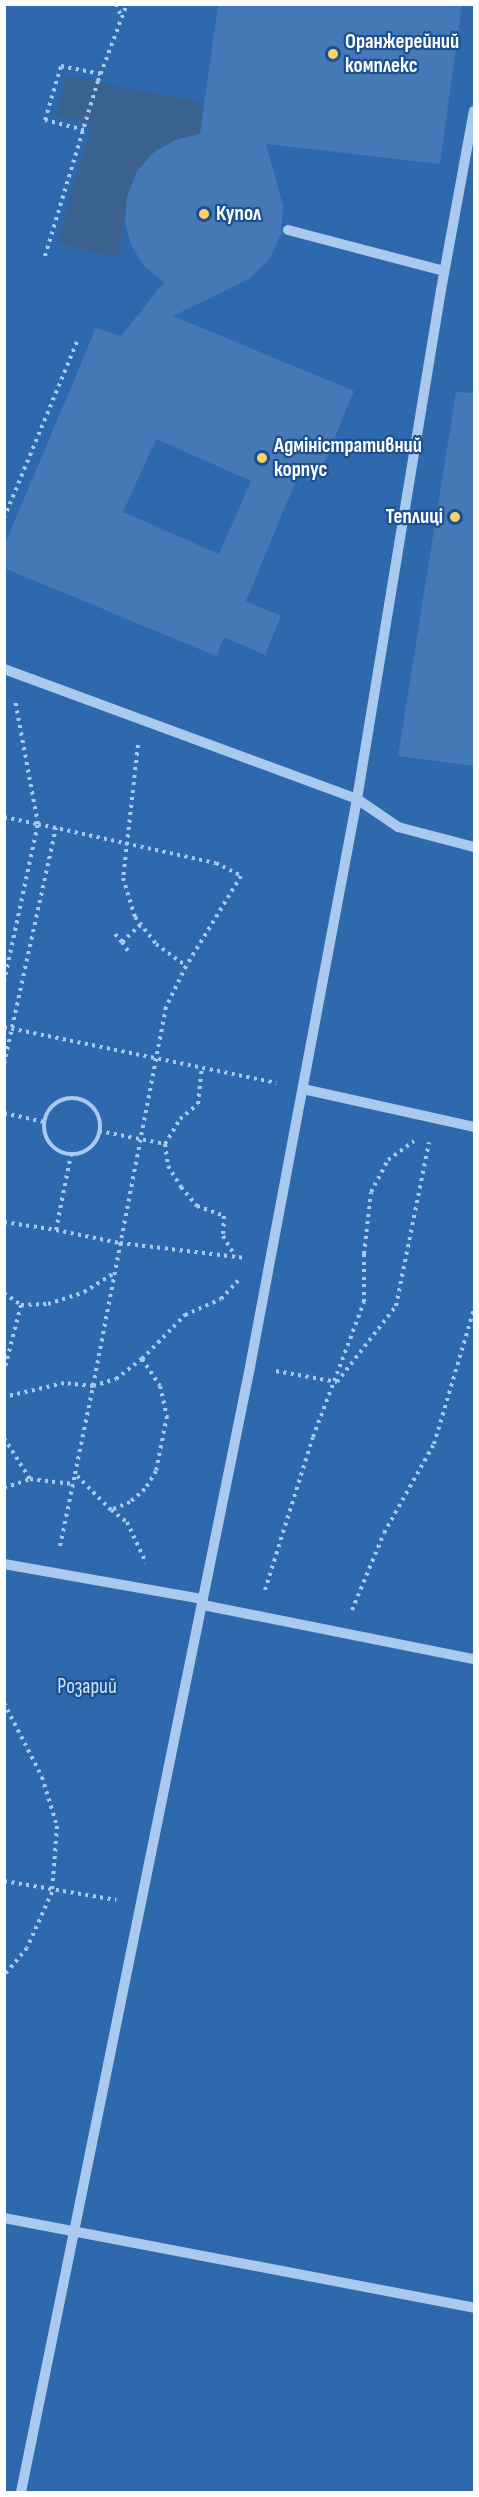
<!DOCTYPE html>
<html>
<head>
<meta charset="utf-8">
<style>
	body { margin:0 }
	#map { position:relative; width:479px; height:2497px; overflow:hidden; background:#1b4f8f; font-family:"Sofia Sans Condensed",sans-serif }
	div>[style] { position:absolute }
	.green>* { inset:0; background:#2e69ad }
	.water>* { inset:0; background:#3c6290 }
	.building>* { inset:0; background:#4478b7 }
	.path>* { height:4px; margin-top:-2px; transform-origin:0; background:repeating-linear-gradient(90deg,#a9c9ee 0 3px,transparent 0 7.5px) }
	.path>.ring { margin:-2px; padding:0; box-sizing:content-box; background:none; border:4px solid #a9c9ee; border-radius:50% }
	.minor>* { height:10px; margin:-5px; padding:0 5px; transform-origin:5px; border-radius:5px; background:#a9c9ee }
	.dots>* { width:16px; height:16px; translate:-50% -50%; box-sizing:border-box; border:3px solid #1b4f8f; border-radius:50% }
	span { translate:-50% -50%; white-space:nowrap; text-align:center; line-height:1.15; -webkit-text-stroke:4.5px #1b4f8f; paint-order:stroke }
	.poi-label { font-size:21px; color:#fff; font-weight:700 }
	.left { translate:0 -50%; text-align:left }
	.right { translate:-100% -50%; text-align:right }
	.park-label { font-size:21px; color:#cfe3fa }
	.frame { position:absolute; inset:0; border:6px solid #fff; pointer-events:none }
</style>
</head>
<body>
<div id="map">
	<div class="green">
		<i style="clip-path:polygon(5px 5px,474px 5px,474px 2492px,5px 2492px)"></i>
	</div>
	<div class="water">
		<i style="clip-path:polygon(67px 76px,204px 103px,200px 134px,175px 140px,153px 153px,137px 171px,127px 197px,118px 258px,57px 243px,92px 124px,56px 116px)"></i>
	</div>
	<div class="building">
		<i style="clip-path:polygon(evenodd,218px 4px,462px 4px,440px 164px,266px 144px,283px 206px,281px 234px,270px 259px,249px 279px,173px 316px,354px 391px,316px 483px,298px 476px,246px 601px,281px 616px,265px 655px,224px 637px,216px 656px,4px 568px,4px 546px,96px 328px,121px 336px,164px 282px,144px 266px,131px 245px,125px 222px,127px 197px,137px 171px,153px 153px,175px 140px,200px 134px,218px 4px,156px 439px,251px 481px,219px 554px,123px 512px,156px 439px)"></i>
		<i style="clip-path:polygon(456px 392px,474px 393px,474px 766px,398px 756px)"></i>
	</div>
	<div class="path">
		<i style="left:116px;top:4px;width:13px;rotate:67deg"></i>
		<i style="left:84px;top:130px;width:40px;rotate:-165.6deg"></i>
		<i style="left:45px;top:120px;width:56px;rotate:-73.5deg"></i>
		<i style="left:61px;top:66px;width:41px;rotate:11.3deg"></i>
		<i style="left:45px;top:256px;width:183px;rotate:-73.2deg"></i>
		<i style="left:98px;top:81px;width:82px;rotate:-69.4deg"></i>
		<i style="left:4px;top:518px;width:191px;rotate:-67.5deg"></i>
		<i style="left:138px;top:745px;width:134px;rotate:96.4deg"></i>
		<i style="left:123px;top:878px;width:41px;rotate:72.9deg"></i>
		<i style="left:135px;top:917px;width:34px;rotate:52deg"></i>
		<i style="left:156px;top:944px;width:37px;rotate:36deg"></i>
		<i style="left:4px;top:817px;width:35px;rotate:12deg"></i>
		<i style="left:38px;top:824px;width:126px;rotate:-100.5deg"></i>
		<i style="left:115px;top:934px;width:11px;rotate:49deg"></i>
		<i style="left:122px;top:942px;width:26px;rotate:-43deg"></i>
		<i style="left:122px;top:942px;width:11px;rotate:56deg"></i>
		<i style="left:4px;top:982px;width:162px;rotate:-77.9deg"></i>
		<i style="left:38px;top:824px;width:182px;rotate:12.4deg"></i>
		<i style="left:216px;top:863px;width:28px;rotate:27deg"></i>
		<i style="left:241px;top:876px;width:105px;rotate:121.4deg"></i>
		<i style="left:186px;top:966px;width:46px;rotate:116deg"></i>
		<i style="left:166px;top:1007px;width:386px;rotate:100.9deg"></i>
		<i style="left:93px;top:1386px;width:29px;rotate:-174deg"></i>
		<i style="left:64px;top:1383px;width:62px;rotate:166.9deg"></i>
		<i style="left:4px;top:1027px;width:278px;rotate:11.6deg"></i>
		<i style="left:4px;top:1064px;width:242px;rotate:-77.6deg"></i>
		<i class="ring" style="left:44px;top:1098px;width:52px;height:52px"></i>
		<i style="left:4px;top:1113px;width:41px;rotate:12.7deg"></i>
		<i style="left:99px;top:1131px;width:67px;rotate:11.1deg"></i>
		<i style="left:165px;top:1144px;width:29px;rotate:-59deg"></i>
		<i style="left:180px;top:1119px;width:23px;rotate:-40deg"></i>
		<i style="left:198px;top:1104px;width:37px;rotate:-84deg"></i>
		<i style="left:165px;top:1144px;width:22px;rotate:82deg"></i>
		<i style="left:168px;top:1166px;width:25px;rotate:58deg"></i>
		<i style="left:181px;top:1187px;width:25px;rotate:50deg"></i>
		<i style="left:197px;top:1206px;width:29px;rotate:20deg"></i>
		<i style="left:224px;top:1216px;width:20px;rotate:93deg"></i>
		<i style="left:223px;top:1236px;width:23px;rotate:59deg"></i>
		<i style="left:4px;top:1222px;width:53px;rotate:8.7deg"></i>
		<i style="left:56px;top:1230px;width:77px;rotate:-78.8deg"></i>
		<i style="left:56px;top:1230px;width:65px;rotate:11.5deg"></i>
		<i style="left:120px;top:1243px;width:126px;rotate:6.8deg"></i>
		<i style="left:4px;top:1293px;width:21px;rotate:35deg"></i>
		<i style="left:21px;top:1305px;width:68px;rotate:104.4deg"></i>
		<i style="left:21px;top:1305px;width:27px;rotate:-2deg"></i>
		<i style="left:48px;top:1304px;width:38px;rotate:-18deg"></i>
		<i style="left:84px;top:1292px;width:36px;rotate:-32deg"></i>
		<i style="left:142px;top:1359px;width:62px;rotate:-45.7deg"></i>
		<i style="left:185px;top:1315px;width:39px;rotate:-24deg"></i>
		<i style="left:221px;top:1299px;width:25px;rotate:-47deg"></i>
		<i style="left:276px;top:1371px;width:62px;rotate:10.2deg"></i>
		<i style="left:337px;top:1382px;width:96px;rotate:-52.2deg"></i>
		<i style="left:396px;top:1306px;width:167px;rotate:-78.6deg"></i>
		<i style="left:4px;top:1438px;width:49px;rotate:57.6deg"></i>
		<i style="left:4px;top:1488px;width:28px;rotate:-19deg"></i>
		<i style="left:30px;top:1479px;width:43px;rotate:6.6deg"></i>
		<i style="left:111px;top:1510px;width:20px;rotate:37deg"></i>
		<i style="left:127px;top:1522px;width:45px;rotate:65.1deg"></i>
		<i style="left:60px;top:1546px;width:74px;rotate:-78.2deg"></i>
		<i style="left:75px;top:1474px;width:90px;rotate:-78.4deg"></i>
		<i style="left:93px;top:1386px;width:24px;rotate:-17deg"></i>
		<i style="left:116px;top:1379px;width:33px;rotate:-38deg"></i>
		<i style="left:142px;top:1359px;width:32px;rotate:56deg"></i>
		<i style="left:160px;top:1386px;width:31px;rotate:77deg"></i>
		<i style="left:167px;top:1416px;width:56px;rotate:101.3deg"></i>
		<i style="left:156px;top:1471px;width:21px;rotate:121deg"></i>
		<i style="left:145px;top:1489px;width:20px;rotate:139deg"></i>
		<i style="left:130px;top:1502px;width:21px;rotate:157deg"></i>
		<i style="left:111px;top:1510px;width:51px;rotate:-135deg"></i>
		<i style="left:265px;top:1590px;width:160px;rotate:-72.6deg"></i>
		<i style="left:313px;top:1437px;width:144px;rotate:-69.3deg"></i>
		<i style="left:364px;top:1302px;width:48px;rotate:-90deg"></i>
		<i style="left:364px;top:1254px;width:62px;rotate:-83.6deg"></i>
		<i style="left:371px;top:1192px;width:36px;rotate:-62deg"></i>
		<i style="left:388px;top:1160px;width:32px;rotate:-36deg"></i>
		<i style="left:352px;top:1610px;width:83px;rotate:-67.4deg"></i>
		<i style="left:384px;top:1533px;width:102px;rotate:-60.7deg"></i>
		<i style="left:434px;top:1444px;width:141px;rotate:-73.5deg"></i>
		<i style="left:4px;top:1703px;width:83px;rotate:62.8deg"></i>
		<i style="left:42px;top:1777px;width:51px;rotate:73deg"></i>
		<i style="left:57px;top:1826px;width:66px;rotate:94.3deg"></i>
		<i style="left:52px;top:1892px;width:61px;rotate:114.1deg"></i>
		<i style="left:27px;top:1948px;width:35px;rotate:130deg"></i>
		<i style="left:4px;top:1881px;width:114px;rotate:9.6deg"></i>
	</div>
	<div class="minor">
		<i style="left:288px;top:230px;width:161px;rotate:14.7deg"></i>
		<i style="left:4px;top:669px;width:376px;rotate:20.2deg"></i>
		<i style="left:357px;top:799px;width:516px;rotate:-80.63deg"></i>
		<i style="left:441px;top:290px;width:182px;rotate:-79.6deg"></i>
		<i style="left:303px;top:1089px;width:175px;rotate:12.5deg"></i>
		<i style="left:4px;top:1564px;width:202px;rotate:10deg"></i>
		<i style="left:203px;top:1605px;width:276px;rotate:11.3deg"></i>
		<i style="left:4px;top:2218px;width:479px;rotate:10.8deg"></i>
		<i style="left:21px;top:2492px;width:1148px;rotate:-78.49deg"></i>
		<i style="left:250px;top:1367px;width:578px;rotate:-79.33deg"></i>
		<i style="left:357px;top:799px;width:50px;rotate:34.3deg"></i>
		<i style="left:398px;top:827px;width:79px;rotate:14.7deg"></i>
	</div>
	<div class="dots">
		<i style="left:333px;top:54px;background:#ffd166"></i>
		<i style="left:204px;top:214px;background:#ffd166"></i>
		<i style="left:262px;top:458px;background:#ffd166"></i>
		<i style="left:455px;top:517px;background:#ffd166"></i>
	</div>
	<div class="poi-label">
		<span class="left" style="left:345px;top:54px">Оранжерейний<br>комплекс</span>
		<span class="left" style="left:216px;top:214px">Купол</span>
		<span class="left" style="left:274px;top:458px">Адміністративний<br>корпус</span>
		<span class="right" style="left:443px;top:517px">Теплиці</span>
	</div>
	<div class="park-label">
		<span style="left:87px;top:1687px">Розарий</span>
	</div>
	<div class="frame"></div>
</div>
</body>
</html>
